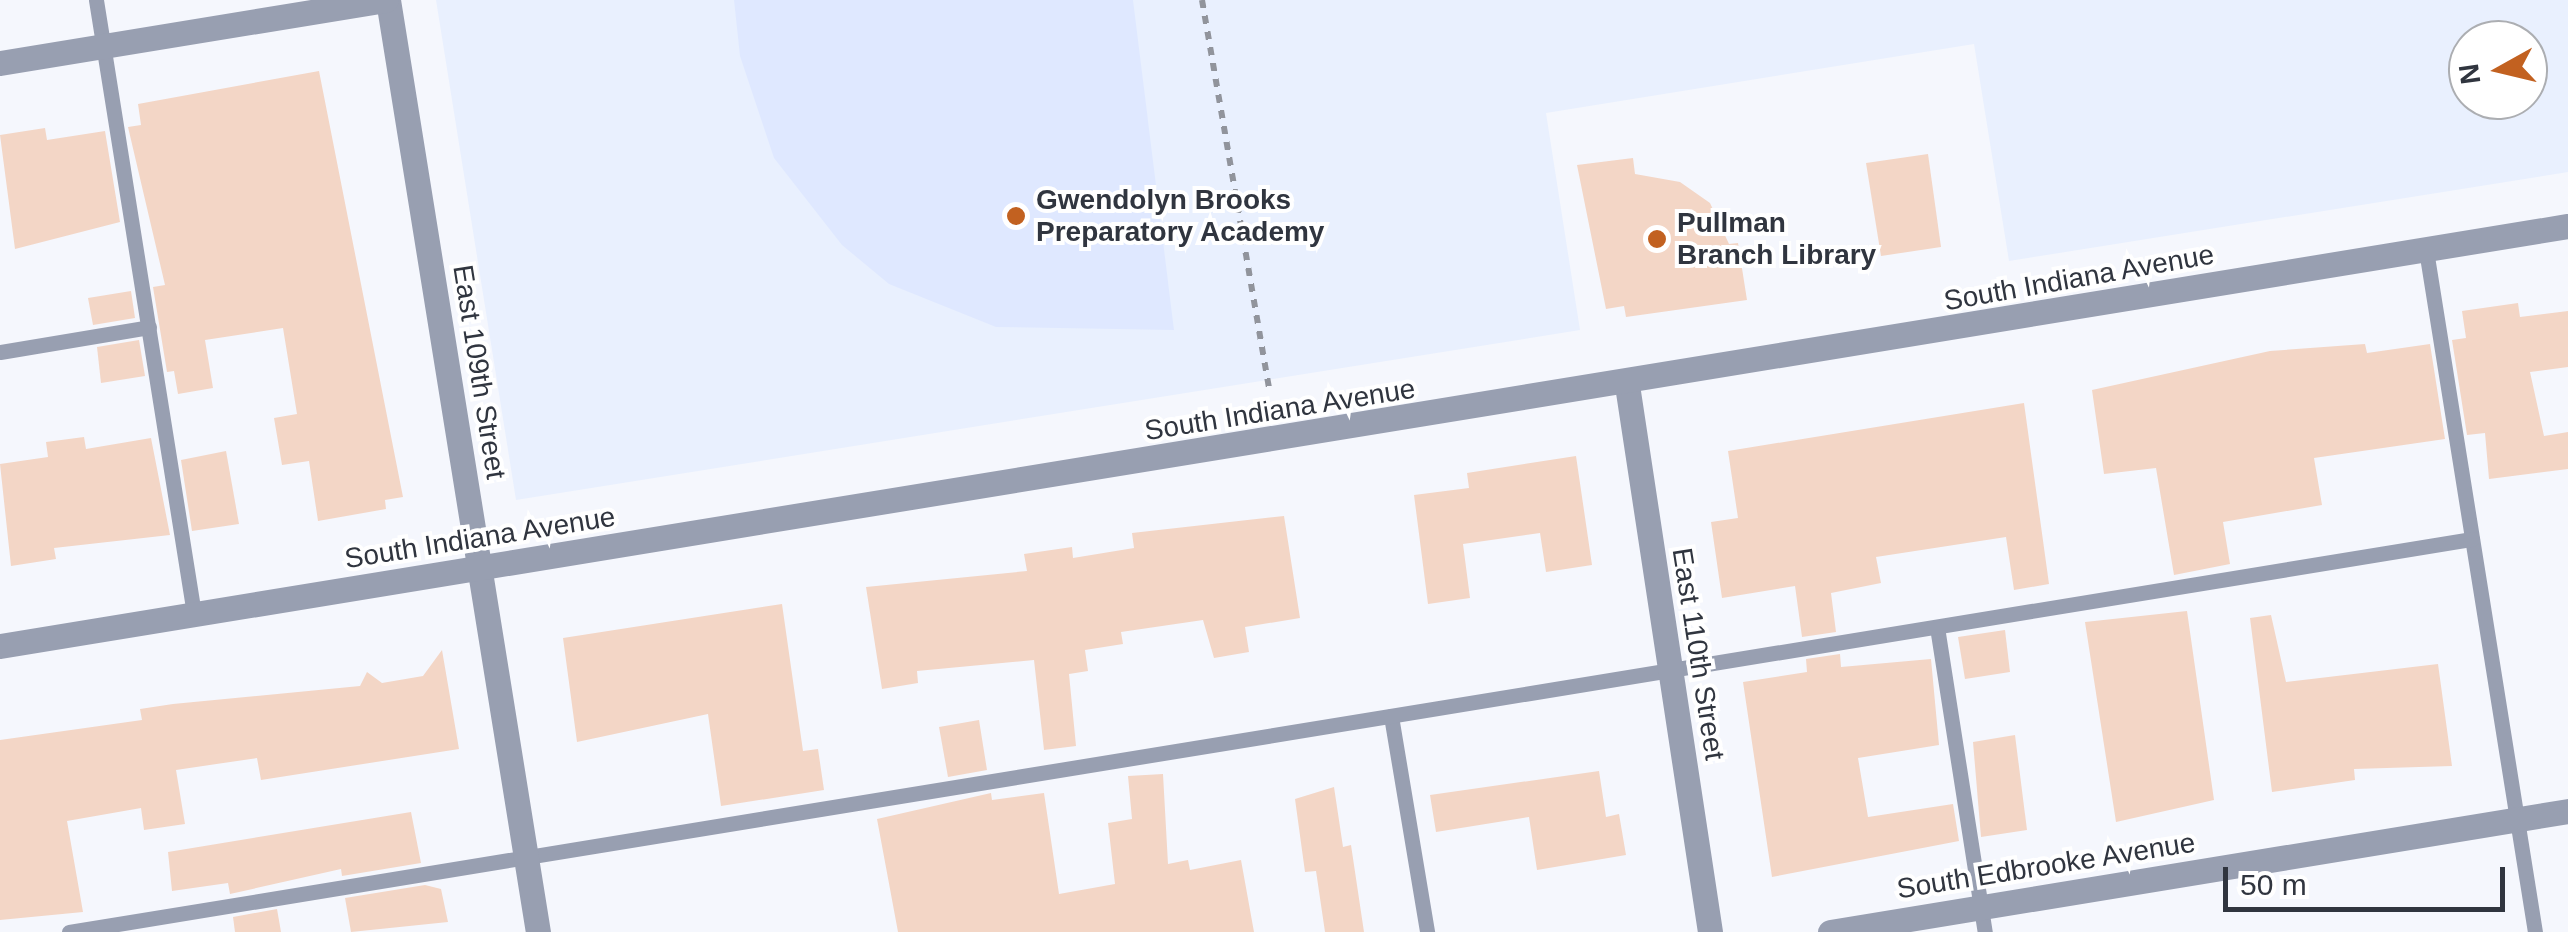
<!DOCTYPE html>
<html>
<head>
<meta charset="utf-8">
<style>
	body { margin:0 }
	#map { position:relative; width:2568px; height:932px; overflow:hidden; background:#f5f7fd; font-family:Helvetica,sans-serif }
	div>[style] { position:absolute }
	.built>* { inset:0; background:#e9f0fe }
	.green>* { inset:0; background:#dfe8ff }
	.building>* { inset:0; background:#f3d6c6 }
	.path>* { height:6px; margin-top:-3px; transform-origin:0; background:repeating-linear-gradient(90deg,#91949c 0 8px,transparent 0 16px) }
	.service>* { height:15px; margin:-7.5px; padding:0 7.5px; transform-origin:7.5px; border-radius:7.5px; background:#989fb1 }
	.minor>* { height:25px; margin:-12.5px; padding:0 12.5px; transform-origin:12.5px; border-radius:12.5px; background:#989fb1 }
	.dots>* { width:28px; height:28px; translate:-50% -50%; box-sizing:border-box; border:5px solid #fff; border-radius:50% }
	span { translate:-50% -50%; white-space:nowrap; text-align:center; line-height:1.15; -webkit-text-stroke:8px #fff; paint-order:stroke }
	.poi-label { font-size:28px; color:#30353f; font-weight:700 }
	.left { translate:0 -50%; text-align:left }
	.street-label { font-size:28px; color:#30353f }
	.north { position:absolute; left:2448px; top:20px; width:100px; height:100px; box-sizing:border-box; background:#fff; border:2px solid #acaeb2; border-radius:50%; rotate:262deg; font-size:28px; font-weight:700; line-height:40px; text-align:center; color:#30353f }
	.north::after { content:''; display:block; margin:auto; width:35px; height:45px; background:#c26120; clip-path:polygon(50% 0,100% 100%,50% 72%,0 100%) }
	.scale { position:absolute; left:2223px; top:867px; width:282px; height:45px; box-sizing:border-box; border:5px solid #30353f; border-top:0; padding-left:12px; font-size:30px; line-height:35px; white-space:nowrap; color:#30353f; -webkit-text-stroke:8px #fff; paint-order:stroke }
</style>
</head>
<body>
<div id="map">
	<div class="built">
		<i style="clip-path:polygon(evenodd,436px 0,2568px 0,2568px 172px,2009px 261px,1974px 44px,1546px 113px,1580px 330px,516px 500px,436px 0,2468px 40px,2528px 40px,2528px 100px,2468px 100px,2468px 40px)"></i>
	</div>
	<div class="green">
		<i style="clip-path:polygon(734px 0,1133px 0,1174px 330px,996px 327px,889px 284px,842px 245px,774px 158px,740px 56px)"></i>
	</div>
	<div class="building">
		<i style="clip-path:polygon(319px 71px,403px 497px,385px 500px,386px 509px,318px 521px,309px 461px,282px 465px,274px 418px,297px 414px,283px 328px,205px 340px,213px 388px,178px 394px,174px 371px,167px 372px,153px 287px,165px 285px,128px 127px,141px 125px,138px 104px)"></i>
		<i style="clip-path:polygon(45px 128px,47px 140px,105px 131px,120px 222px,15px 249px,0 135px)"></i>
		<i style="clip-path:polygon(1928px 154px,1941px 247px,1881px 256px,1866px 163px)"></i>
		<i style="clip-path:polygon(1633px 158px,1635px 174px,1680px 182px,1710px 203px,1729px 244px,1738px 243px,1747px 300px,1626px 317px,1624px 306px,1606px 309px,1577px 165px)"></i>
		<i style="clip-path:polygon(131px 291px,135px 318px,93px 325px,88px 298px)"></i>
		<i style="clip-path:polygon(2518px 303px,2520px 317px,2568px 311px,2568px 367px,2530px 372px,2544px 436px,2568px 432px,2568px 469px,2489px 479px,2485px 433px,2467px 435px,2452px 340px,2466px 338px,2462px 311px)"></i>
		<i style="clip-path:polygon(139px 340px,145px 376px,101px 383px,97px 347px)"></i>
		<i style="clip-path:polygon(2365px 344px,2367px 353px,2430px 344px,2445px 439px,2314px 458px,2322px 505px,2223px 522px,2230px 564px,2174px 575px,2156px 468px,2104px 474px,2092px 390px,2270px 351px)"></i>
		<i style="clip-path:polygon(2024px 403px,2049px 584px,2014px 590px,2006px 537px,1876px 557px,1881px 583px,1831px 593px,1836px 632px,1802px 637px,1795px 586px,1722px 598px,1711px 522px,1738px 518px,1728px 451px)"></i>
		<i style="clip-path:polygon(84px 437px,86px 449px,151px 438px,170px 535px,54px 548px,56px 559px,11px 566px,0 464px,48px 457px,46px 442px)"></i>
		<i style="clip-path:polygon(226px 451px,239px 524px,192px 531px,181px 460px)"></i>
		<i style="clip-path:polygon(1576px 456px,1592px 565px,1546px 572px,1540px 533px,1463px 544px,1470px 598px,1428px 604px,1414px 495px,1469px 488px,1467px 473px)"></i>
		<i style="clip-path:polygon(1284px 516px,1300px 618px,1245px 627px,1249px 652px,1214px 658px,1203px 620px,1121px 632px,1123px 644px,1085px 650px,1088px 671px,1069px 674px,1076px 746px,1044px 750px,1034px 660px,917px 671px,918px 683px,882px 689px,866px 587px,1027px 571px,1024px 554px,1072px 547px,1073px 558px,1134px 548px,1132px 533px)"></i>
		<i style="clip-path:polygon(782px 604px,803px 751px,818px 749px,824px 790px,721px 806px,708px 714px,577px 742px,563px 638px)"></i>
		<i style="clip-path:polygon(2187px 611px,2214px 800px,2116px 822px,2085px 622px)"></i>
		<i style="clip-path:polygon(2271px 615px,2286px 682px,2438px 664px,2452px 766px,2354px 769px,2355px 780px,2272px 792px,2250px 618px)"></i>
		<i style="clip-path:polygon(2005px 630px,2010px 672px,1965px 679px,1958px 637px)"></i>
		<i style="clip-path:polygon(442px 650px,459px 749px,261px 780px,257px 758px,176px 770px,185px 824px,144px 830px,141px 808px,67px 821px,83px 912px,0 920px,0 740px,142px 720px,140px 709px,173px 704px,360px 686px,367px 672px,382px 683px,423px 676px)"></i>
		<i style="clip-path:polygon(1840px 654px,1841px 667px,1931px 659px,1939px 745px,1858px 758px,1868px 817px,1953px 804px,1959px 841px,1772px 877px,1743px 682px,1807px 672px,1806px 659px)"></i>
		<i style="clip-path:polygon(979px 720px,987px 770px,948px 777px,939px 727px)"></i>
		<i style="clip-path:polygon(2015px 735px,2027px 830px,1981px 837px,1973px 742px)"></i>
		<i style="clip-path:polygon(1599px 771px,1606px 817px,1619px 814px,1626px 855px,1537px 870px,1529px 817px,1436px 832px,1430px 795px)"></i>
		<i style="clip-path:polygon(1163px 774px,1168px 864px,1188px 860px,1190px 870px,1241px 860px,1254px 932px,898px 932px,877px 819px,991px 793px,992px 800px,1044px 793px,1059px 894px,1115px 884px,1108px 823px,1132px 819px,1128px 776px)"></i>
		<i style="clip-path:polygon(1334px 787px,1343px 847px,1351px 845px,1364px 932px,1325px 932px,1316px 871px,1305px 872px,1295px 799px)"></i>
		<i style="clip-path:polygon(411px 812px,421px 863px,342px 876px,341px 869px,230px 894px,228px 883px,172px 891px,168px 852px)"></i>
		<i style="clip-path:polygon(425px 885px,441px 889px,448px 922px,351px 932px,345px 898px)"></i>
		<i style="clip-path:polygon(277px 909px,281px 932px,235px 932px,233px 917px)"></i>
	</div>
	<div class="path">
		<i style="left:1202px;top:0;width:394px;rotate:80.2deg"></i>
	</div>
	<div class="service">
		<i style="left:96px;top:0;width:622px;rotate:80.93deg"></i>
		<i style="left:2426px;top:250px;width:691px;rotate:80.92deg"></i>
		<i style="left:0;top:352px;width:151px;rotate:-9.5deg"></i>
		<i style="left:1937px;top:627px;width:309px;rotate:81.1deg"></i>
		<i style="left:1391px;top:716px;width:219px;rotate:80.5deg"></i>
		<i style="left:69px;top:932px;width:2435px;rotate:-9.29deg"></i>
	</div>
	<div class="minor">
		<i style="left:388px;top:0;width:944px;rotate:80.86deg"></i>
		<i style="left:0;top:63px;width:391px;rotate:-9.3deg"></i>
		<i style="left:1627px;top:385px;width:553px;rotate:81.37deg"></i>
		<i style="left:0;top:646px;width:2602px;rotate:-9.29deg"></i>
		<i style="left:1830px;top:932px;width:748px;rotate:-9.31deg"></i>
	</div>
	<div class="dots">
		<i style="left:1016px;top:216px;background:#c26120"></i>
		<i style="left:1657px;top:239px;background:#c26120"></i>
	</div>
	<div class="poi-label">
		<span class="left" style="left:1036px;top:216px">Gwendolyn Brooks<br>Preparatory Academy</span>
		<span class="left" style="left:1677px;top:239px">Pullman<br>Branch Library</span>
	</div>
	<div class="street-label">
		<span style="left:2079px;top:278px;rotate:-10deg">South Indiana Avenue</span>
		<span style="left:479px;top:372px;rotate:81deg">East 109th Street</span>
		<span style="left:1280px;top:410px;rotate:-9deg">South Indiana Avenue</span>
		<span style="left:480px;top:538px;rotate:-9deg">South Indiana Avenue</span>
		<span style="left:1698px;top:654px;rotate:81deg">East 110th Street</span>
		<span style="left:2046px;top:866px;rotate:-9deg">South Edbrooke Avenue</span>
	</div>
	<div class="north">N</div>
	<div class="scale">50 m</div>
</div>
</body>
</html>
